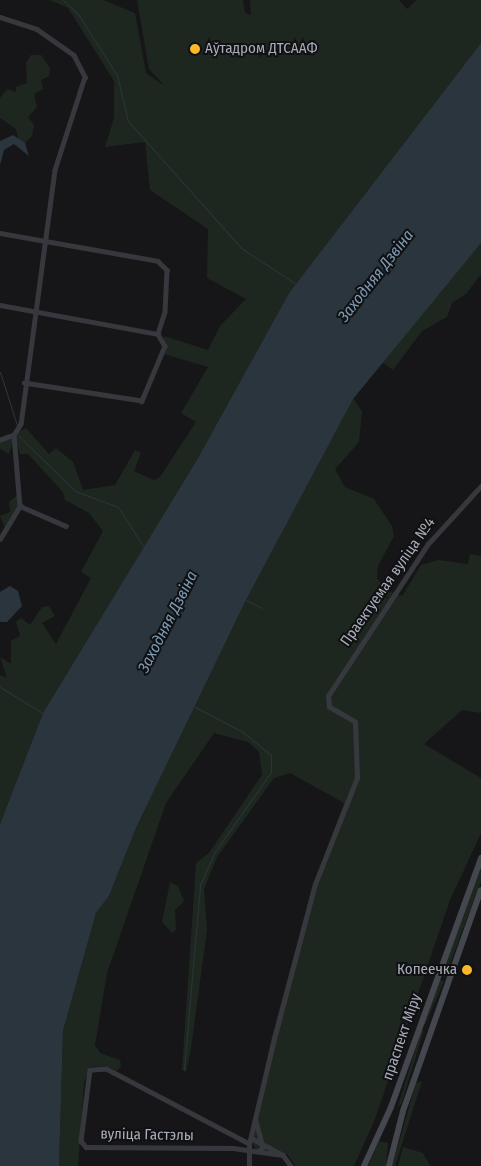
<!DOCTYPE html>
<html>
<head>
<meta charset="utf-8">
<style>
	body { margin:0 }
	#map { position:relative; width:481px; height:1166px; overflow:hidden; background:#161618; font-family:"Fira Sans Condensed",sans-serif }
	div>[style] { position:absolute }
	.green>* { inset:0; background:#1e271f }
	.water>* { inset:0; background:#2b353d }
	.stream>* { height:1px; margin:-0.5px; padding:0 0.5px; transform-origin:0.5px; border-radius:0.5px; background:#2b353d }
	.street>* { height:4.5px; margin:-2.25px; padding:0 2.25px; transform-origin:2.25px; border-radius:2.25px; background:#37383e }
	.secondary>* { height:6px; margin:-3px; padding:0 3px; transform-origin:3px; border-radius:3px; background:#45474e }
	.dots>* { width:14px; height:14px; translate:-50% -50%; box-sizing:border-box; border:2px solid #111113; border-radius:50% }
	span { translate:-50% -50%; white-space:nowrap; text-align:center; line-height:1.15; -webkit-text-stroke:4px #111113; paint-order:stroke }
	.poi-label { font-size:15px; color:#a7adb9 }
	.left { translate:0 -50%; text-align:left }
	.right { translate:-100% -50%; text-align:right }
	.street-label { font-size:15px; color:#a7adb9 }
	.water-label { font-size:16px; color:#7c9bb6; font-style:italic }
</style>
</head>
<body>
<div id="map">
	<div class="green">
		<i style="clip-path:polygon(50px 0,103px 0,135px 13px,146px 73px,165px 86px,149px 69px,137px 0,243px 0,245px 13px,251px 15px,250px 0,399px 0,407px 9px,417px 0,481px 0,481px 43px,289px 293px,198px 458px,43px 713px,0 824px,0 675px,7px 678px,0 657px,11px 664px,11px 641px,20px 636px,16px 622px,21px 618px,30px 625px,42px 607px,49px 606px,55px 616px,42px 623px,56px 644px,91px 578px,81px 572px,103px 531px,89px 513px,65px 500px,63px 492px,28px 454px,20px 454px,15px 437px,9px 454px,0 449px,0 441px,26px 428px,49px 454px,56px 448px,73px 462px,83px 490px,115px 485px,135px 450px,141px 453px,134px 471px,154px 480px,160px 477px,196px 422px,181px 413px,208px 367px,164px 354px,164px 336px,208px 350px,220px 326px,246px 299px,207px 278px,208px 229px,150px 190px,145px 142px,105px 147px,114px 118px,114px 81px,68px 8px)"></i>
		<i style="clip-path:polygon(31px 55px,41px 55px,50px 68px,49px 76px,41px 80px,43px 89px,34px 94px,37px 107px,28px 117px,34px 125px,32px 136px,25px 143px,19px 141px,16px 129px,0 118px,0 98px,7px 89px,16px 92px,16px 87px,27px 83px,26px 63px)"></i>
		<i style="clip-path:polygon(481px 243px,481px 274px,466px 294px,452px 303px,447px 317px,422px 331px,393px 370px,380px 361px)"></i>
		<i style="clip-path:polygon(353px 398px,362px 411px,359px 442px,335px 469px,345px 487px,374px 499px,392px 526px,394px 536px,378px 566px,377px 579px,388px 591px,402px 596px,421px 565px,438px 560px,468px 564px,470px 554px,481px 556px,481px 713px,462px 710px,424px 744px,481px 778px,481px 833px,450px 900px,375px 1119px,354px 1166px,296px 1166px,287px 1154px,256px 1150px,250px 1138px,272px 1036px,314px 883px,344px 803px,290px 773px,274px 778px,217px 857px,204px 889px,207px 930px,191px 1048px,186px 1072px,182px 1070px,196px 863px,209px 853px,262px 775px,259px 752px,248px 742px,214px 733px,166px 803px,107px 973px,95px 1045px,100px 1053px,120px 1060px,121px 1066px,117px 1071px,106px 1066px,90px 1067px,84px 1083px,78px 1166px,59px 1166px,63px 1031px,96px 913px,109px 896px,136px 828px,246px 600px)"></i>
		<i style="clip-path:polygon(20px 493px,18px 507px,5px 528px,0 516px,10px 512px,9px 502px)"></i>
		<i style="clip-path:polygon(481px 866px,481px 881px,445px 977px,440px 975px)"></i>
		<i style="clip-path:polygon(170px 882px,178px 886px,184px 901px,175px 910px,176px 930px,172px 933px,162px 922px)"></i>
		<i style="clip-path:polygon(438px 979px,444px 981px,425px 1025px,424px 1024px)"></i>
		<i style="clip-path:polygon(424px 1030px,401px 1105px,398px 1106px,421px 1031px)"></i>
		<i style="clip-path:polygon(422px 1081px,395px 1166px,392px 1166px,416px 1083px)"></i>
		<i style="clip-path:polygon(379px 1141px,388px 1143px,386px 1166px,368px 1166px)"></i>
		<i style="clip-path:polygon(403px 1147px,423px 1153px,430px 1166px,398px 1166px)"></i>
	</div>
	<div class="water">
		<i style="clip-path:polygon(481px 43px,481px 243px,353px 399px,246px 600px,136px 828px,109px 896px,96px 913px,63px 1031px,59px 1166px,0 1166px,0 824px,43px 713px,198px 458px,289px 293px)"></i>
		<i style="clip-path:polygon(13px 135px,25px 143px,29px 156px,14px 144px,4px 150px,0 165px,0 141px)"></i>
		<i style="clip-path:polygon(10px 586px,18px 591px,22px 606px,7px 622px,0 622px,0 592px)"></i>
	</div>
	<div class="stream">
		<i style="left:63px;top:0;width:21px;rotate:43deg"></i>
		<i style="left:78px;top:14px;width:72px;rotate:57.4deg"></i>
		<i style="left:117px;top:75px;width:47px;rotate:76.6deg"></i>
		<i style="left:128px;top:121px;width:170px;rotate:48.3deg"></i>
		<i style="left:241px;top:248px;width:66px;rotate:33.2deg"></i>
		<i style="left:0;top:372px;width:56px;rotate:72.2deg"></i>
		<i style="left:19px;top:436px;width:78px;rotate:44.5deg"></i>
		<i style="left:75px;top:491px;width:46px;rotate:20.4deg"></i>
		<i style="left:118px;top:507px;width:46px;rotate:57.3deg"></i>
		<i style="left:246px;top:600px;width:18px;rotate:27deg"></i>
		<i style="left:0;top:687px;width:52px;rotate:31.5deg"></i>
		<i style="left:184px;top:1069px;width:185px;rotate:-85deg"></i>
		<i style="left:200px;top:885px;width:35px;rotate:-66deg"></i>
		<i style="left:214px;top:853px;width:99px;rotate:-54.9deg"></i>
		<i style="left:271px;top:772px;width:17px;rotate:-90deg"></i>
		<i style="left:271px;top:755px;width:36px;rotate:-141deg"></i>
		<i style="left:243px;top:732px;width:54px;rotate:-152.5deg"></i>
	</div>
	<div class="street">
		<i style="left:0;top:17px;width:39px;rotate:18deg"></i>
		<i style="left:37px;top:29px;width:45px;rotate:35.1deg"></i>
		<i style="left:74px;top:55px;width:25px;rotate:63deg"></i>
		<i style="left:85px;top:77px;width:98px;rotate:107.9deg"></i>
		<i style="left:55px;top:170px;width:256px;rotate:97.6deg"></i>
		<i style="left:21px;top:424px;width:13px;rotate:122deg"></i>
		<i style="left:14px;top:435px;width:15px;rotate:160deg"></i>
		<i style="left:0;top:233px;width:160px;rotate:10deg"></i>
		<i style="left:158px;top:261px;width:13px;rotate:45deg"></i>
		<i style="left:167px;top:270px;width:42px;rotate:92.7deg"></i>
		<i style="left:165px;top:312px;width:23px;rotate:108deg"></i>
		<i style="left:158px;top:334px;width:14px;rotate:60deg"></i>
		<i style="left:165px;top:346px;width:60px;rotate:112.7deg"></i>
		<i style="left:142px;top:401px;width:119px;rotate:-171.3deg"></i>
		<i style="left:0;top:305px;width:161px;rotate:10.4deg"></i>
		<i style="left:14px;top:435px;width:71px;rotate:85.2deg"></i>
		<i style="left:0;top:539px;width:39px;rotate:-59deg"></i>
		<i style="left:20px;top:506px;width:50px;rotate:23.5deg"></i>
		<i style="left:256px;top:1121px;width:27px;rotate:75deg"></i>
		<i style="left:263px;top:1147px;width:6px;rotate:129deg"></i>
		<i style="left:253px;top:1139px;width:34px;rotate:28deg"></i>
		<i style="left:283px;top:1155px;width:14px;rotate:54deg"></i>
		<i style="left:249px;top:1144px;width:161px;rotate:-152.3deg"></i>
		<i style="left:106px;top:1069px;width:16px;rotate:176deg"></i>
		<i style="left:90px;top:1070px;width:72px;rotate:97.2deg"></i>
		<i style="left:81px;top:1141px;width:8px;rotate:50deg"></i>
		<i style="left:86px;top:1147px;width:147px;rotate:0.4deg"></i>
		<i style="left:233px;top:1148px;width:50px;rotate:8deg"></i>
		<i style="left:249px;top:1166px;width:22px;rotate:-90deg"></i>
		<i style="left:249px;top:1144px;width:108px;rotate:-76.6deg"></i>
		<i style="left:274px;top:1039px;width:160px;rotate:-75.2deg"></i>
		<i style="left:315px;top:884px;width:114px;rotate:-68.4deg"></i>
		<i style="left:357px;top:778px;width:56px;rotate:-92deg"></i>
		<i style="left:355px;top:722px;width:30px;rotate:-150deg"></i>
		<i style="left:329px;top:707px;width:11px;rotate:-95deg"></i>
		<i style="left:328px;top:696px;width:182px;rotate:-56.7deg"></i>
		<i style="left:428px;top:544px;width:79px;rotate:-47.6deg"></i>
	</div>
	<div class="secondary">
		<i style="left:364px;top:1166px;width:65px;rotate:-65.4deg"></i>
		<i style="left:391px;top:1107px;width:265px;rotate:-70.1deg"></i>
		<i style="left:389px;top:1166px;width:57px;rotate:-75.7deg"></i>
		<i style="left:403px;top:1111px;width:234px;rotate:-70.6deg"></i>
	</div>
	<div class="dots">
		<i style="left:195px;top:49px;background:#fdb729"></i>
		<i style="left:467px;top:970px;background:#fdb729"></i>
	</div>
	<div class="poi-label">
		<span class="left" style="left:205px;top:49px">Аўтадром ДТСААФ</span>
		<span class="right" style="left:457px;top:970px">Копеечка</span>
	</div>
	<div class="street-label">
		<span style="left:388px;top:582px;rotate:-55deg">Праектуемая вуліца №4</span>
		<span style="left:402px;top:1037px;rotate:-71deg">праспект Міру</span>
		<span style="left:147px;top:1135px;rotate:1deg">вуліца Гастэлы</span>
	</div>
	<div class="water-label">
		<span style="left:376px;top:276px;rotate:-52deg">Заходняя Дзвіна</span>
		<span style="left:168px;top:622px;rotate:-63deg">Заходняя Дзвіна</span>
	</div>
</div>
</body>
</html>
